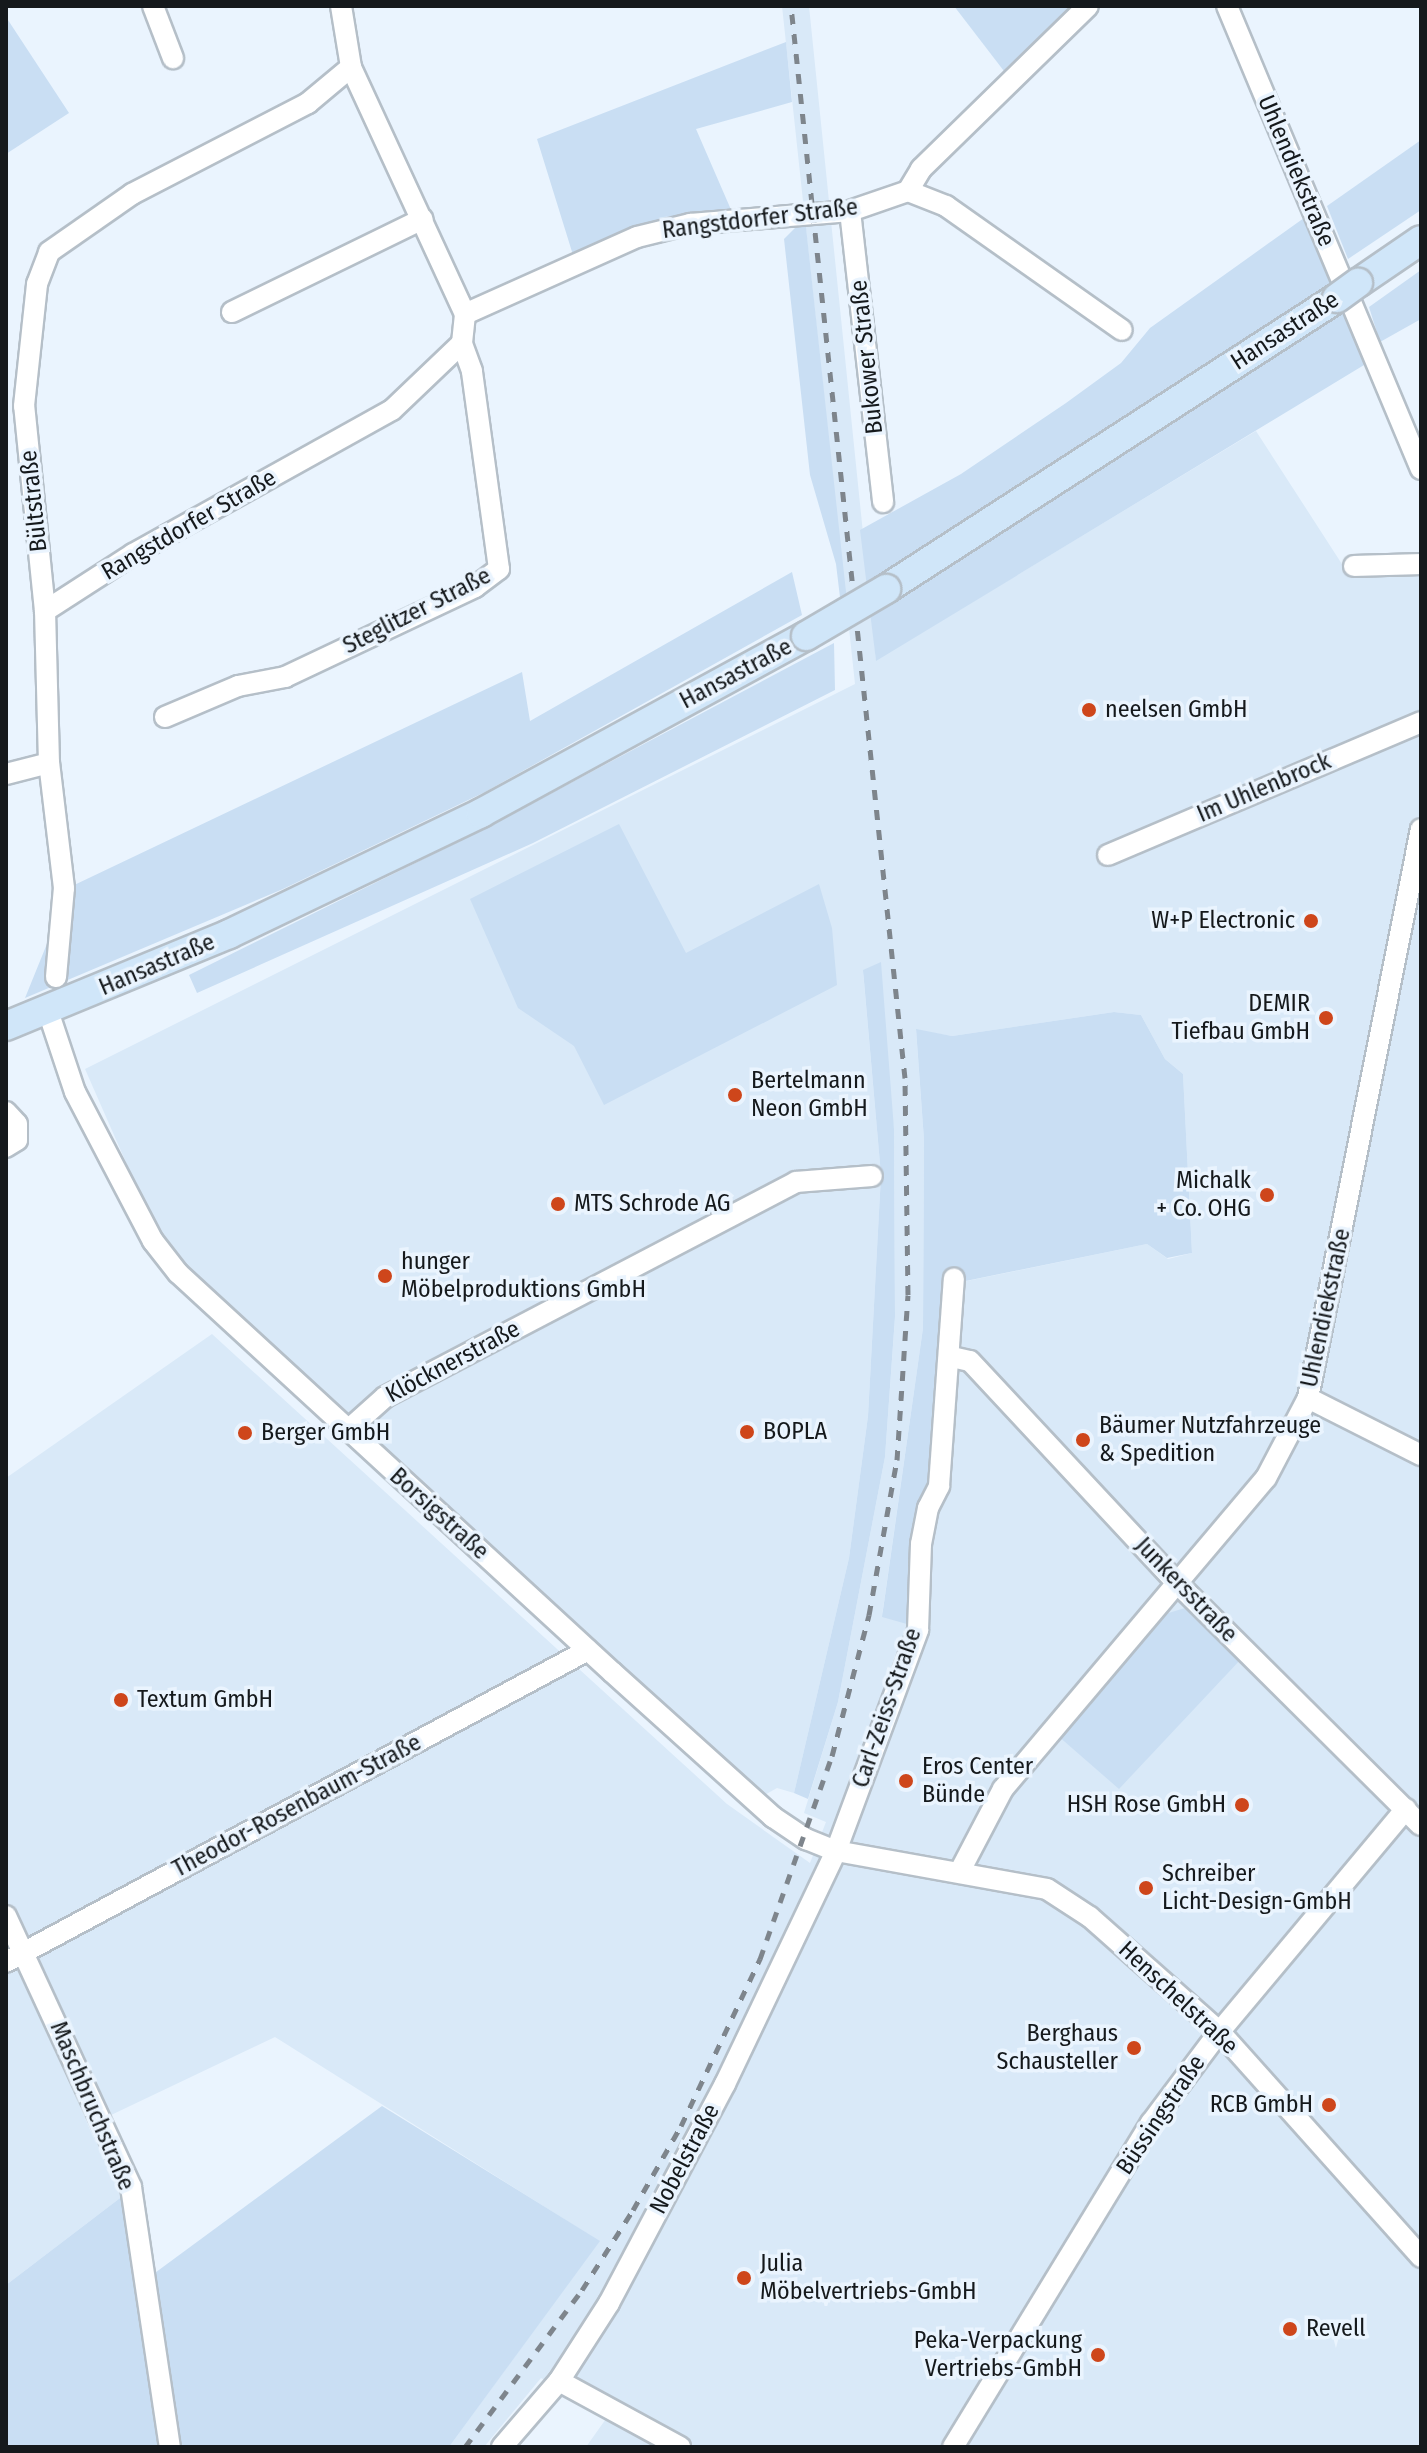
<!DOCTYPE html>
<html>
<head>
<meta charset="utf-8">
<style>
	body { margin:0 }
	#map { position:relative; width:1427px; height:2453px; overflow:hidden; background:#eaf4fe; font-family:"Fira Sans Condensed",sans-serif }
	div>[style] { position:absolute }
	.built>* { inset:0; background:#d9e9f8 }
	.green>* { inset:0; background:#c9def3 }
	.roads { filter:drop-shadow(2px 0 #b5bfc8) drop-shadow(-2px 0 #b5bfc8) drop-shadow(0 2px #b5bfc8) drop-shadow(0 -2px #b5bfc8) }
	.minor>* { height:20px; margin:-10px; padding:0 10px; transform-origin:10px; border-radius:10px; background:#fff }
	.secondary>* { height:28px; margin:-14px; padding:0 14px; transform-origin:14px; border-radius:14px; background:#d0e6f9 }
	.rail>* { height:5px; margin-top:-2.5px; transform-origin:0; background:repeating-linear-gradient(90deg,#7e858c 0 10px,transparent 0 20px) }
	.bridges { filter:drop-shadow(2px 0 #b5bfc8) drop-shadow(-2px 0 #b5bfc8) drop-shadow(0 2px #b5bfc8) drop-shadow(0 -2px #b5bfc8) }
	.secondary-bridge>* { height:28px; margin:-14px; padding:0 14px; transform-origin:14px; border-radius:14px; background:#d0e6f9 }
	.dots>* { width:22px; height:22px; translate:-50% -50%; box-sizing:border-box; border:4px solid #eaf4fe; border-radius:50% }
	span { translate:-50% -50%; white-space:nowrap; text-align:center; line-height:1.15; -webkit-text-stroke:7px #eaf4fe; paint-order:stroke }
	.street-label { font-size:24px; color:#15191c }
	.poi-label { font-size:24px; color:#15191c }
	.left { translate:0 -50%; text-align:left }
	.right { translate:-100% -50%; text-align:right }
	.frame { position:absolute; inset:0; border:8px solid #15191c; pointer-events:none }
</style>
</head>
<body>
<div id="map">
	<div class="built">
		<i style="clip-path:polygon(evenodd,782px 6px,809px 6px,876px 660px,1256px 431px,1349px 575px,1421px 568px,1421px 2447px,586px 2447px,608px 2416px,541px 2378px,484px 2447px,449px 2447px,599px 2241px,275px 2037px,109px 2116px,124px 2195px,6px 2285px,6px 1478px,212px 1334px,727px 1804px,810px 1863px,826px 1822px,804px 1813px,838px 1702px,885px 1457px,895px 1318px,894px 1129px,863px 971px,881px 1175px,868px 1416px,849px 1558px,794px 1793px,777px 1788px,761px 1797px,180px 1262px,157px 1233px,85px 1069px,855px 684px,782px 6px,1114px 1012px,1141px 1015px,1165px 1059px,1183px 1074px,1192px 1253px,1168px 1259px,1147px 1244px,957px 1283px,882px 1616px,923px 1328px,924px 1140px,916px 1030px,952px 1036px,1114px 1012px)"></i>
	</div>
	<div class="green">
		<i style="clip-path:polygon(954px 6px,1076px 6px,1007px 75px)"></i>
		<i style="clip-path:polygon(6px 17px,69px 113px,6px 154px)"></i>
		<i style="clip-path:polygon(786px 42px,792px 102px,696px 129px,732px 212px,573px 255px,537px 139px)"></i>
		<i style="clip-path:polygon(1421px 140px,1421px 210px,1348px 259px,1327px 206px)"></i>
		<i style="clip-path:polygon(805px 218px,848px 610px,842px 614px,836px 564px,810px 475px,784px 239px)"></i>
		<i style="clip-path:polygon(1304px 218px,1369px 362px,876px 661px,860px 530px,961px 474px,1066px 403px,1121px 363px,1150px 328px)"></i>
		<i style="clip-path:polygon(1421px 270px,1421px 319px,1380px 342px,1369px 307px)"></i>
		<i style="clip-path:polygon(792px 572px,802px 615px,485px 792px,283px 889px,25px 998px,70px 887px,522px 672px,530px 721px)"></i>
		<i style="clip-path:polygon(834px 643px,835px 690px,533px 843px,197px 993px,189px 975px,480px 831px)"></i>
		<i style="clip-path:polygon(619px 824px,686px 953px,819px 884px,832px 928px,837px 985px,604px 1105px,574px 1046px,518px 1008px,470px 899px)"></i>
		<i style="clip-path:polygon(881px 962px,894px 1129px,895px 1317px,885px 1457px,838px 1702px,808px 1799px,794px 1793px,849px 1558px,868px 1416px,881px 1175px,863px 970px)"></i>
		<i style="clip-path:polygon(1114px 1012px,1141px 1015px,1165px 1059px,1183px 1074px,1192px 1253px,1167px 1258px,1147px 1244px,956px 1283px,914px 1626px,882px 1617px,923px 1328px,924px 1140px,916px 1029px,952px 1036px)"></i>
		<i style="clip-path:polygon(1185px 1608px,1242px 1658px,1119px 1789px,1057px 1735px,1162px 1615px)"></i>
		<i style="clip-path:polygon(382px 2106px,600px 2241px,449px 2447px,178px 2447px,148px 2278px)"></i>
		<i style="clip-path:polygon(124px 2195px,164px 2447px,6px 2447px,6px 2285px)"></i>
	</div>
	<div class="roads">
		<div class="minor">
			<i style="left:153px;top:6px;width:56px;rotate:69deg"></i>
			<i style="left:1227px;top:6px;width:502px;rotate:67.27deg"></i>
			<i style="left:908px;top:191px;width:26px;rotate:-59deg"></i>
			<i style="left:921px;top:169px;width:233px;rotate:-44.3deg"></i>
			<i style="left:850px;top:211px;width:293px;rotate:83.5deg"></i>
			<i style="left:232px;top:312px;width:212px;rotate:-26deg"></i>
			<i style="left:465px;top:314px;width:188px;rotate:-24.1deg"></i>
			<i style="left:637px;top:237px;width:55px;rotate:-13.8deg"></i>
			<i style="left:690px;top:224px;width:161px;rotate:-4.6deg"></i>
			<i style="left:850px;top:211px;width:61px;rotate:-19deg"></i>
			<i style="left:908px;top:191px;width:41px;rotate:21.5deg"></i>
			<i style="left:946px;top:206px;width:215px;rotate:35.2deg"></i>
			<i style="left:1354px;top:566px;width:67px;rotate:-1.7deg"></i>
			<i style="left:45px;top:611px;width:105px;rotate:-32.9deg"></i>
			<i style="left:133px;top:554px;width:296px;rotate:-29.1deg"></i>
			<i style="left:392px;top:410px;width:97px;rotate:-43.7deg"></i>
			<i style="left:462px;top:343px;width:29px;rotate:-84deg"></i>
			<i style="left:465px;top:314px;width:272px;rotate:-114.8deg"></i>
			<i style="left:351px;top:67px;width:62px;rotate:-99.3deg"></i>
			<i style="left:165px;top:717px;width:79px;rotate:-23deg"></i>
			<i style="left:238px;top:686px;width:48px;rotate:-10.8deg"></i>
			<i style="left:285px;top:677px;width:210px;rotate:-25.3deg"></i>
			<i style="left:475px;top:587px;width:30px;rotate:-37deg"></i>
			<i style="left:499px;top:569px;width:200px;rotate:-97.8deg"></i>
			<i style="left:472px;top:371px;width:30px;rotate:-110deg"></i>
			<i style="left:6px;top:774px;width:44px;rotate:-14.3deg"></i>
			<i style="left:1108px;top:855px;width:340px;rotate:-23deg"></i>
			<i style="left:56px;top:977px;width:89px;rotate:-84.9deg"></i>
			<i style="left:64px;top:888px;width:126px;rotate:-96.8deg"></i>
			<i style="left:49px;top:763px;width:152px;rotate:-91.5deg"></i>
			<i style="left:45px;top:611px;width:206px;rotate:-95.8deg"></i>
			<i style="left:24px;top:406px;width:123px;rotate:-83.9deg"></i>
			<i style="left:37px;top:284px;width:34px;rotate:-69deg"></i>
			<i style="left:49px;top:252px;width:101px;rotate:-34.9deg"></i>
			<i style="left:132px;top:194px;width:198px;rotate:-27.3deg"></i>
			<i style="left:308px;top:103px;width:56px;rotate:-39.9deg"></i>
			<i style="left:48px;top:1011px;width:85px;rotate:71.6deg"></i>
			<i style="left:75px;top:1092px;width:168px;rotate:62.4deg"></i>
			<i style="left:153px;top:1241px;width:41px;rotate:52deg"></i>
			<i style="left:178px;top:1273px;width:590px;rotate:42.59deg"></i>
			<i style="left:612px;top:1672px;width:217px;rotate:42deg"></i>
			<i style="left:773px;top:1817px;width:40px;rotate:34deg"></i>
			<i style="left:806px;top:1839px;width:32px;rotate:22deg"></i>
			<i style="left:836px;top:1851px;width:214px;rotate:10.2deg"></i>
			<i style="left:1047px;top:1889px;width:51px;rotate:33.1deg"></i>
			<i style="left:1090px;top:1917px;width:174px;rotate:41.5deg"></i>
			<i style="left:1220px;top:2032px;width:302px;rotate:48.2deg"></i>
			<i style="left:6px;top:1112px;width:16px;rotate:47deg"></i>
			<i style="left:17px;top:1124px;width:16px;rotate:90deg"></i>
			<i style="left:17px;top:1140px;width:13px;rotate:148deg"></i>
			<i style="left:952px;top:1357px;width:18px;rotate:13deg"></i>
			<i style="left:970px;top:1361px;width:305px;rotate:47deg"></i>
			<i style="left:1178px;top:1584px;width:342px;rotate:44.8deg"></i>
			<i style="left:1308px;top:1398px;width:127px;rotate:26.8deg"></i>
			<i style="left:347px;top:1431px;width:51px;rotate:-41.8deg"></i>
			<i style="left:385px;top:1397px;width:464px;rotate:-27.6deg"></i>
			<i style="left:796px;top:1182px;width:76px;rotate:-4.5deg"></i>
			<i style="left:961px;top:1869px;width:90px;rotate:-62.3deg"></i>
			<i style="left:1003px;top:1789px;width:407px;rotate:-49.8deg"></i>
			<i style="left:1266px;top:1478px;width:90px;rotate:-62.3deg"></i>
			<i style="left:1308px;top:1398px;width:580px;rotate:-78.77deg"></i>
			<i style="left:6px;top:1916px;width:298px;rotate:65.2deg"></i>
			<i style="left:131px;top:2187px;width:263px;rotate:81.5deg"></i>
			<i style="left:6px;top:1962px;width:660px;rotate:-28.19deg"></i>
			<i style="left:559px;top:2381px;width:138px;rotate:28.6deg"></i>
			<i style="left:502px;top:2447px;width:87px;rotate:-49.2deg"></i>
			<i style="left:559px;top:2381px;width:93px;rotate:-57.3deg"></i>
			<i style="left:609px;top:2303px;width:248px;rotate:-62.1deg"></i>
			<i style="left:725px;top:2084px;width:258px;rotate:-64.5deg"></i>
			<i style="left:836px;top:1851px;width:236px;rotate:-69.6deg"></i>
			<i style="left:918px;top:1630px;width:86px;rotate:-88deg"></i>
			<i style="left:921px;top:1544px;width:37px;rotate:-79deg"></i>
			<i style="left:928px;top:1508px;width:25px;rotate:-63deg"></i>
			<i style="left:939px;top:1486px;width:208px;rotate:-85.9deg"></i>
			<i style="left:953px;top:2447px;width:380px;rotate:-58.6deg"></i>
			<i style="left:1151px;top:2123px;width:109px;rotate:-53.2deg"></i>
			<i style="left:1216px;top:2036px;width:296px;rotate:-50.1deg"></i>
		</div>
		<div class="secondary">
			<i style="left:1358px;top:283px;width:76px;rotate:-34.3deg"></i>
			<i style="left:886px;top:589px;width:537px;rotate:-32.83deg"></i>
			<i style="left:6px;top:1026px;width:241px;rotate:-22.4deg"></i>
			<i style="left:229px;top:934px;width:280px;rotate:-25.6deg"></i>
			<i style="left:481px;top:813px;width:370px;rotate:-28.6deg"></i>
		</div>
	</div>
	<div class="rail">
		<i style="left:465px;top:2447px;width:196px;rotate:-53.3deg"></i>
		<i style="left:582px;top:2290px;width:95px;rotate:-57.5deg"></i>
		<i style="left:633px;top:2210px;width:97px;rotate:-60.3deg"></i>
		<i style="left:681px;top:2126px;width:185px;rotate:-64.7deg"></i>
		<i style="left:760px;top:1959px;width:215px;rotate:-70.5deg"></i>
		<i style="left:832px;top:1756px;width:146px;rotate:-75.3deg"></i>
		<i style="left:869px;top:1615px;width:158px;rotate:-79.8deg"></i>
		<i style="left:897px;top:1460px;width:165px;rotate:-86.2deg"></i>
		<i style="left:908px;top:1295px;width:217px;rotate:-90.8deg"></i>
		<i style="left:905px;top:1078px;width:1078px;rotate:-96.07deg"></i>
	</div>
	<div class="bridges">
		<div class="secondary-bridge">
			<i style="left:1337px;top:298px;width:26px;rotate:-36deg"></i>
			<i style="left:806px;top:636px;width:93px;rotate:-30.4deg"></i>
		</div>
	</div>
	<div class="dots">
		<i style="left:1089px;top:710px;background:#ce461b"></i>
		<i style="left:1311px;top:921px;background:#ce461b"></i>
		<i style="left:1326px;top:1018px;background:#ce461b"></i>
		<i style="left:735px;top:1095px;background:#ce461b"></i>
		<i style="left:1267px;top:1195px;background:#ce461b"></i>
		<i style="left:558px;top:1204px;background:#ce461b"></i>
		<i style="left:385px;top:1276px;background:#ce461b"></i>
		<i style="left:747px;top:1432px;background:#ce461b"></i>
		<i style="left:245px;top:1433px;background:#ce461b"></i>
		<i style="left:1083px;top:1440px;background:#ce461b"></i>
		<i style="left:121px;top:1700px;background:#ce461b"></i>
		<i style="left:906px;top:1781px;background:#ce461b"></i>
		<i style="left:1242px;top:1805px;background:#ce461b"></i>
		<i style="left:1146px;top:1888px;background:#ce461b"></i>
		<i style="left:1134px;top:2048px;background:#ce461b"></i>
		<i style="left:1329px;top:2105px;background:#ce461b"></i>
		<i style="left:744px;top:2278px;background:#ce461b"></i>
		<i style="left:1290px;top:2329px;background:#ce461b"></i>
		<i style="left:1098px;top:2355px;background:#ce461b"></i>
	</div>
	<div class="street-label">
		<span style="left:1296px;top:171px;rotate:67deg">Uhlendiekstraße</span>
		<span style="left:760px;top:219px;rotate:-7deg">Rangstdorfer Straße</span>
		<span style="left:1285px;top:331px;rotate:-33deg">Hansastraße</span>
		<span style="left:867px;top:357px;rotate:-96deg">Bukower Straße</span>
		<span style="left:34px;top:501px;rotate:-96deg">Bültstraße</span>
		<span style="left:189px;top:525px;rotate:-30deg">Rangstdorfer Straße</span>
		<span style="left:417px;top:611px;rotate:-27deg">Steglitzer Straße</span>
		<span style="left:736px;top:674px;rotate:-28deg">Hansastraße</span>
		<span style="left:1264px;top:788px;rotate:-23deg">Im Uhlenbrock</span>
		<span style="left:157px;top:965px;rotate:-23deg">Hansastraße</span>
		<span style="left:1326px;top:1308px;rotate:-78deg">Uhlendiekstraße</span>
		<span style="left:453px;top:1362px;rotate:-28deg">Klöcknerstraße</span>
		<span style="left:439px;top:1514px;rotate:42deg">Borsigstraße</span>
		<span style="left:1186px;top:1590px;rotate:46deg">Junkersstraße</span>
		<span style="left:887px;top:1708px;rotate:-71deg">Carl-Zeiss-Straße</span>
		<span style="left:297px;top:1806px;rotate:-28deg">Theodor-Rosenbaum-Straße</span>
		<span style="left:1178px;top:1998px;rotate:43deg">Henschelstraße</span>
		<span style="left:92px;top:2106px;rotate:67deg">Maschbruchstraße</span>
		<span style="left:1161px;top:2115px;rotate:-56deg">Büssingstraße</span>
		<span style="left:685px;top:2159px;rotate:-62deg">Nobelstraße</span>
	</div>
	<div class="poi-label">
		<span class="left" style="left:1105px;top:710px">neelsen GmbH</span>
		<span class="right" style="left:1295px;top:921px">W+P Electronic</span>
		<span class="right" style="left:1310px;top:1018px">DEMIR<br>Tiefbau GmbH</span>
		<span class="left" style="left:751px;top:1095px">Bertelmann<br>Neon GmbH</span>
		<span class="right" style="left:1251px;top:1195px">Michalk<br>+ Co. OHG</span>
		<span class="left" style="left:574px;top:1204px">MTS Schrode AG</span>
		<span class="left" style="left:401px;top:1276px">hunger<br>Möbelproduktions GmbH</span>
		<span class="left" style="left:1099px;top:1440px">Bäumer Nutzfahrzeuge<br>&amp; Spedition</span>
		<span class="left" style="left:763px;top:1432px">BOPLA</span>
		<span class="left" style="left:261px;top:1433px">Berger GmbH</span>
		<span class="left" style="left:137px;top:1700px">Textum GmbH</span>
		<span class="left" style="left:922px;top:1781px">Eros Center<br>Bünde</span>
		<span class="right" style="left:1226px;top:1805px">HSH Rose GmbH</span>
		<span class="left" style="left:1162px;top:1888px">Schreiber<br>Licht-Design-GmbH</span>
		<span class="right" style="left:1118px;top:2048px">Berghaus<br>Schausteller</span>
		<span class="right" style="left:1313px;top:2105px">RCB GmbH</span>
		<span class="left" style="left:760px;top:2278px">Julia<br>Möbelvertriebs-GmbH</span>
		<span class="left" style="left:1306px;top:2329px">Revell</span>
		<span class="right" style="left:1082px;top:2355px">Peka-Verpackung<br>Vertriebs-GmbH</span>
	</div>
	<div class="frame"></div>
</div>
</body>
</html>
